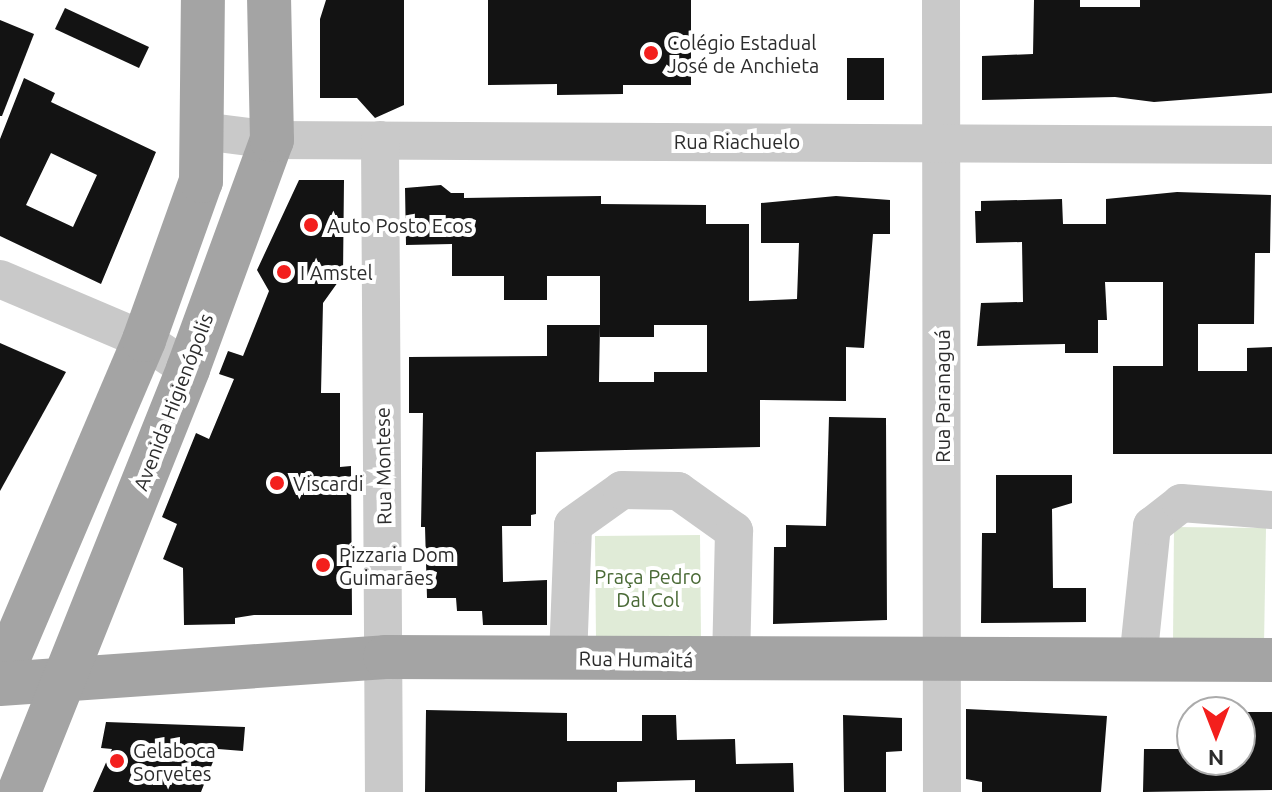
<!DOCTYPE html>
<html>
<head>
<meta charset="utf-8">
<style>
	body { margin:0 }
	#map { position:relative; width:1272px; height:792px; overflow:hidden; background:#fff; font-family:Ubuntu,sans-serif }
	div>[style] { position:absolute }
	.green>* { inset:0; background:#e0ebd7 }
	.building>* { inset:0; background:#131313 }
	.minor>* { height:38px; margin:-19px; padding:0 19px; transform-origin:19px; border-radius:19px; background:#c9c9c9 }
	.major>* { height:44px; margin:-22px; padding:0 22px; transform-origin:22px; border-radius:22px; background:#a4a4a4 }
	.dots>* { width:22px; height:22px; translate:-50% -50%; box-sizing:border-box; border:4px solid #fff; border-radius:50% }
	span { translate:-50% -50%; white-space:nowrap; text-align:center; line-height:1.15; -webkit-text-stroke:8px #fff; paint-order:stroke }
	.poi-label { font-size:20px; color:#2c2c2c }
	.left { translate:0 -50%; text-align:left }
	.street-label { font-size:20px; color:#2c2c2c }
	.park-label { font-size:20px; color:#4a6a36 }
	.north { position:absolute; left:1176px; top:696px; width:80px; height:80px; box-sizing:border-box; background:#fff; border:2px solid #ababab; border-radius:50%; rotate:180deg; font-size:22px; font-weight:700; line-height:32px; text-align:center; color:#2c2c2c }
	.north::after { content:''; display:block; margin:auto; width:28px; height:36px; background:#f31f1d; clip-path:polygon(50% 0,100% 100%,50% 72%,0 100%) }
</style>
</head>
<body>
<div id="map">
	<div class="green">
		<i style="clip-path:polygon(1174px 527px,1266px 528px,1264px 645px,1173px 644px)"></i>
		<i style="clip-path:polygon(700px 535px,701px 639px,596px 640px,595px 536px)"></i>
	</div>
	<div class="building">
		<i style="clip-path:polygon(326px 0,404px 0,404px 105px,375px 118px,357px 98px,320px 98px,320px 19px)"></i>
		<i style="clip-path:polygon(488px 0,691px 0,691px 85px,623px 85px,623px 94px,557px 95px,557px 84px,488px 85px)"></i>
		<i style="clip-path:polygon(1034px 0,1080px 0,1080px 7px,1140px 7px,1140px 0,1272px 0,1272px 93px,1154px 102px,1115px 97px,982px 100px,982px 56px,1033px 54px)"></i>
		<i style="clip-path:polygon(65px 8px,149px 47px,139px 68px,55px 29px)"></i>
		<i style="clip-path:polygon(0 20px,34px 34px,2px 116px,0 116px)"></i>
		<i style="clip-path:polygon(847px 58px,884px 58px,884px 100px,847px 100px)"></i>
		<i style="clip-path:polygon(evenodd,24px 78px,55px 93px,51px 102px,156px 152px,101px 284px,0 236px,0 139px,24px 78px,51px 153px,97px 175px,73px 227px,26px 205px,51px 153px)"></i>
		<i style="clip-path:polygon(299px 180px,344px 180px,343px 275px,323px 303px,321px 393px,340px 393px,340px 467px,351px 466px,352px 615px,254px 615px,235px 618px,235px 624px,184px 625px,183px 568px,163px 559px,177px 524px,162px 517px,196px 433px,209px 439px,234px 379px,219px 374px,228px 351px,243px 356px,269px 291px,257px 270px)"></i>
		<i style="clip-path:polygon(evenodd,441px 185px,451px 193px,464px 193px,464px 198px,601px 196px,601px 204px,706px 205px,706px 224px,749px 224px,749px 301px,797px 299px,799px 243px,761px 243px,761px 203px,836px 196px,890px 200px,890px 234px,873px 234px,864px 348px,846px 347px,846px 401px,760px 400px,760px 447px,536px 452px,536px 514px,531px 515px,531px 526px,502px 526px,503px 582px,547px 580px,547px 625px,483px 625px,482px 611px,457px 611px,456px 598px,427px 598px,425px 527px,421px 527px,423px 413px,409px 413px,409px 357px,547px 356px,547px 325px,600px 325px,600px 276px,547px 276px,547px 300px,504px 300px,504px 276px,452px 276px,452px 244px,406px 245px,405px 188px,441px 185px,600px 325px,600px 337px,654px 337px,654px 325px,707px 325px,707px 372px,654px 372px,654px 382px,599px 382px,600px 325px)"></i>
		<i style="clip-path:polygon(1177px 192px,1271px 195px,1270px 253px,1255px 253px,1254px 324px,1198px 324px,1198px 371px,1247px 371px,1247px 348px,1272px 347px,1272px 454px,1113px 454px,1113px 366px,1163px 366px,1163px 282px,1105px 282px,1107px 320px,1098px 320px,1098px 353px,1065px 353px,1065px 344px,977px 346px,981px 303px,1023px 302px,1022px 242px,976px 243px,975px 211px,981px 211px,981px 201px,1062px 199px,1063px 224px,1106px 224px,1106px 199px)"></i>
		<i style="clip-path:polygon(0 343px,66px 372px,0 491px)"></i>
		<i style="clip-path:polygon(829px 417px,886px 418px,887px 620px,773px 624px,774px 547px,786px 547px,786px 525px,826px 526px)"></i>
		<i style="clip-path:polygon(996px 475px,1072px 475px,1072px 503px,1052px 509px,1053px 588px,1086px 588px,1086px 622px,981px 623px,982px 533px,996px 533px)"></i>
		<i style="clip-path:polygon(966px 709px,1107px 716px,1101px 792px,982px 792px,982px 782px,966px 779px)"></i>
		<i style="clip-path:polygon(426px 710px,567px 713px,567px 741px,642px 741px,642px 715px,676px 715px,677px 740px,735px 739px,736px 764px,793px 763px,794px 792px,695px 792px,695px 780px,617px 782px,617px 792px,425px 792px)"></i>
		<i style="clip-path:polygon(1246px 712px,1272px 712px,1272px 790px,1143px 792px,1144px 749px,1192px 749px,1192px 760px,1246px 760px)"></i>
		<i style="clip-path:polygon(843px 715px,902px 718px,902px 751px,886px 752px,886px 792px,844px 792px)"></i>
		<i style="clip-path:polygon(106px 722px,245px 727px,243px 751px,218px 749px,201px 792px,93px 792px,112px 749px,101px 748px)"></i>
	</div>
	<div class="minor">
		<i style="left:941px;top:0;width:792px;rotate:89.93deg"></i>
		<i style="left:202px;top:131px;width:71px;rotate:7.3deg"></i>
		<i style="left:272px;top:140px;width:1000px;rotate:0.29deg"></i>
		<i style="left:380px;top:140px;width:652px;rotate:89.65deg"></i>
		<i style="left:0;top:279px;width:156px;rotate:23deg"></i>
		<i style="left:144px;top:340px;width:53px;rotate:33.4deg"></i>
		<i style="left:568px;top:658px;width:133px;rotate:-87.8deg"></i>
		<i style="left:573px;top:525px;width:60px;rotate:-35.5deg"></i>
		<i style="left:622px;top:490px;width:56px;rotate:1deg"></i>
		<i style="left:678px;top:491px;width:69px;rotate:35.5deg"></i>
		<i style="left:734px;top:531px;width:129px;rotate:91.3deg"></i>
		<i style="left:1138px;top:661px;width:136px;rotate:-84.1deg"></i>
		<i style="left:1152px;top:526px;width:37px;rotate:-38deg"></i>
		<i style="left:1181px;top:503px;width:91px;rotate:4.4deg"></i>
	</div>
	<div class="major">
		<i style="left:0;top:678px;width:367px;rotate:-66.9deg"></i>
		<i style="left:144px;top:340px;width:169px;rotate:-70.3deg"></i>
		<i style="left:201px;top:181px;width:181px;rotate:-89.4deg"></i>
		<i style="left:0;top:684px;width:386px;rotate:-4deg"></i>
		<i style="left:385px;top:657px;width:887px;rotate:0.19deg"></i>
		<i style="left:19px;top:792px;width:456px;rotate:-68.2deg"></i>
		<i style="left:188px;top:369px;width:244px;rotate:-69.9deg"></i>
		<i style="left:272px;top:140px;width:140px;rotate:-91.2deg"></i>
	</div>
	<div class="dots">
		<i style="left:651px;top:53px;background:#f31f1d"></i>
		<i style="left:311px;top:225px;background:#f31f1d"></i>
		<i style="left:284px;top:272px;background:#f31f1d"></i>
		<i style="left:277px;top:483px;background:#f31f1d"></i>
		<i style="left:323px;top:565px;background:#f31f1d"></i>
		<i style="left:117px;top:761px;background:#f31f1d"></i>
	</div>
	<div class="poi-label">
		<span class="left" style="left:667px;top:54px">Colégio Estadual<br>José de Anchieta</span>
		<span class="left" style="left:327px;top:225px">Auto Posto Ecos</span>
		<span class="left" style="left:300px;top:272px">I Amstel</span>
		<span class="left" style="left:293px;top:483px">Viscardi</span>
		<span class="left" style="left:339px;top:566px">Pizzaria Dom<br>Guimarães</span>
		<span class="left" style="left:133px;top:762px">Gelaboca<br>Sorvetes</span>
	</div>
	<div class="street-label">
		<span style="left:737px;top:141px">Rua Riachuelo</span>
		<span style="left:942px;top:396px;rotate:-90deg">Rua Paranaguá</span>
		<span style="left:173px;top:402px;rotate:-69deg">Avenida Higienópolis</span>
		<span style="left:383px;top:466px;rotate:-91deg">Rua Montese</span>
		<span style="left:636px;top:659px;rotate:1deg">Rua Humaitá</span>
	</div>
	<div class="park-label">
		<span style="left:648px;top:588px">Praça Pedro<br>Dal Col</span>
	</div>
	<div class="north">N</div>
</div>
</body>
</html>
